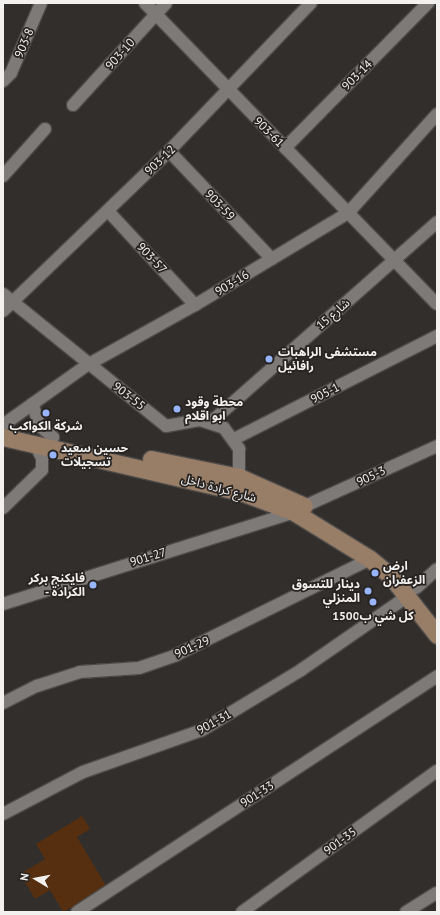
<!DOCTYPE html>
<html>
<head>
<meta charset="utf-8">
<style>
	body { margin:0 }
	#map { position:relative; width:440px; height:915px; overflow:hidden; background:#312e2c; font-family:"PT Sans","Noto Sans Arabic",sans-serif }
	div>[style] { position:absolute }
	.green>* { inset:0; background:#552f0f }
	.roads { filter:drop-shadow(1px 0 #4d4b49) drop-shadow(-1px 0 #4d4b49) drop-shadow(0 1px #4d4b49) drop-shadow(0 -1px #4d4b49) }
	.minor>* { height:12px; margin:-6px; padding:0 6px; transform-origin:6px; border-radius:6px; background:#7d7a78 }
	.secondary>* { height:17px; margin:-8.5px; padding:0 8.5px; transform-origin:8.5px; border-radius:8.5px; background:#987d67 }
	.dots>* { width:11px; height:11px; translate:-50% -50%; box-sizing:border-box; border:2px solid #272422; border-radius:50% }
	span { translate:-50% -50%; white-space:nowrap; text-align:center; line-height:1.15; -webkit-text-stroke:3.5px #272422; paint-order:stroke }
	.street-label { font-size:12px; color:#f3f1f0 }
	.poi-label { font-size:12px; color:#f3f1f0; font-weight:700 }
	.left { translate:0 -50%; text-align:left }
	.right { translate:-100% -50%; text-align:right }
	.frame { position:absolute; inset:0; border:4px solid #f3f1f0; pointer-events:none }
	.north { position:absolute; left:16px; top:859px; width:40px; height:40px; -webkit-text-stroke:3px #272422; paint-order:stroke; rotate:280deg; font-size:11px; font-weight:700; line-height:16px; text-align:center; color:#f3f1f0 }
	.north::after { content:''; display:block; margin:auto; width:14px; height:18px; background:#f3f1f0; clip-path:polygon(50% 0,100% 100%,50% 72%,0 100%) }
</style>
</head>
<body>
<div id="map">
	<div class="green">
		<i style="clip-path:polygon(82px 816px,90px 829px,77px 837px,107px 887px,63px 912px,50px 890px,35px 899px,20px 874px,45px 859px,36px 844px)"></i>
	</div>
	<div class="roads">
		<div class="minor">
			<i style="left:145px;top:3px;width:419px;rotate:45.9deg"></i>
			<i style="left:3px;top:81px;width:11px;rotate:-45deg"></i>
			<i style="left:11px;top:73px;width:76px;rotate:-66.8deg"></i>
			<i style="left:73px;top:105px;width:138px;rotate:-47.6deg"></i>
			<i style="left:285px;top:148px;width:204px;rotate:-45.4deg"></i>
			<i style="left:169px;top:151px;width:149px;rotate:46.4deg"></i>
			<i style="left:3px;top:176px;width:63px;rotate:-48.2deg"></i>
			<i style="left:108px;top:211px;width:128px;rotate:47.2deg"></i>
			<i style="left:3px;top:294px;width:210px;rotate:39deg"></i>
			<i style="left:166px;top:426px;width:35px;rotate:-10deg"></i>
			<i style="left:200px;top:420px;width:25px;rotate:18deg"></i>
			<i style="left:224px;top:428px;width:26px;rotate:54deg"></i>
			<i style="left:239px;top:449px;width:28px;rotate:90deg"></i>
			<i style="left:3px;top:311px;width:231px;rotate:-43.9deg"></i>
			<i style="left:169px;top:151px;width:205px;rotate:-46.2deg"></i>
			<i style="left:32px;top:404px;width:25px;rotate:69deg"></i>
			<i style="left:41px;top:427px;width:16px;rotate:40deg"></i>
			<i style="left:211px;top:422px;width:302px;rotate:-41.5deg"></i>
			<i style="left:3px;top:425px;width:103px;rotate:-35.5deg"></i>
			<i style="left:87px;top:365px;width:124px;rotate:-29.1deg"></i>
			<i style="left:195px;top:305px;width:179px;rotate:-31deg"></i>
			<i style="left:348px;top:213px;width:133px;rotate:-48deg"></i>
			<i style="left:234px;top:439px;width:228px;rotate:-26.9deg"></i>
			<i style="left:305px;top:506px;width:145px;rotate:-24.4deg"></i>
			<i style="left:3px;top:508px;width:54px;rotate:-44.3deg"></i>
			<i style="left:42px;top:470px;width:12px;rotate:-90deg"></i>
			<i style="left:42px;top:458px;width:16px;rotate:-117deg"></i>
			<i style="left:416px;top:588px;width:28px;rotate:-42deg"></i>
			<i style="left:3px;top:604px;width:305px;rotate:-17.5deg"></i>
			<i style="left:3px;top:703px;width:38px;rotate:-27deg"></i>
			<i style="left:37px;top:686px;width:45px;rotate:-18deg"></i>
			<i style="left:80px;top:672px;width:59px;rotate:-3.9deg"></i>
			<i style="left:139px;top:668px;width:39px;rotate:-19deg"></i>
			<i style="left:176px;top:655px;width:216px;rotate:-26.3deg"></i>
			<i style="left:3px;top:814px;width:90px;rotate:-27.7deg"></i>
			<i style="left:83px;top:772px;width:126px;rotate:-19.4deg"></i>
			<i style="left:202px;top:730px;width:116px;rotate:-31.2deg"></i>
			<i style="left:301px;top:670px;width:130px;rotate:-34.7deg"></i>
			<i style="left:77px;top:912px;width:430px;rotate:-33.2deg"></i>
			<i style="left:242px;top:912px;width:241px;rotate:-35.9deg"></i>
			<i style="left:406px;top:912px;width:36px;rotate:-32deg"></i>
		</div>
		<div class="secondary">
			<i style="left:3px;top:437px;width:244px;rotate:13deg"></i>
			<i style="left:241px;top:492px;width:57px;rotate:20.7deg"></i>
			<i style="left:294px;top:512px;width:89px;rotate:31.7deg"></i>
			<i style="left:370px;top:559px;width:26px;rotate:39deg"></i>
			<i style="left:390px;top:575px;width:76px;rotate:51.9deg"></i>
			<i style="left:151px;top:459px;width:90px;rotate:11.6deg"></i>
			<i style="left:239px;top:477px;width:71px;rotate:24deg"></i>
		</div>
	</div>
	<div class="dots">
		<i style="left:269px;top:359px;background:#99b5fd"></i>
		<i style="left:177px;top:409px;background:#99b5fd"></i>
		<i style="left:46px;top:413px;background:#99b5fd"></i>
		<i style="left:53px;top:455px;background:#99b5fd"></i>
		<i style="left:375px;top:573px;background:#99b5fd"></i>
		<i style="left:93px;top:585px;background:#99b5fd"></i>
		<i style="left:368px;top:591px;background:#99b5fd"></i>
		<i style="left:373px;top:602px;background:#99b5fd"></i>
	</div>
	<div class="street-label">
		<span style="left:24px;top:43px;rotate:-67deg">903-8</span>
		<span style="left:120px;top:54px;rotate:-48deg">903-10</span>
		<span style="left:357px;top:75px;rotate:-45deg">903-14</span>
		<span style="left:269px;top:132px;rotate:45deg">903-61</span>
		<span style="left:160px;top:160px;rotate:-44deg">903-12</span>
		<span style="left:220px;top:205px;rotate:46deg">903-59</span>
		<span style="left:152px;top:258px;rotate:47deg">903-57</span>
		<span style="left:232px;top:283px;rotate:-31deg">903-16</span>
		<span style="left:333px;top:314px;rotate:-41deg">شارع 15</span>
		<span style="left:325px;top:393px;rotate:-27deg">905-1</span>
		<span style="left:129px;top:396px;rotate:38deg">903-55</span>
		<span style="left:371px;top:476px;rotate:-25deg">905-3</span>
		<span style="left:219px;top:488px;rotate:15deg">شارع كرادة داخل</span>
		<span style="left:148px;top:557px;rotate:-17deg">901-27</span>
		<span style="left:192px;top:647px;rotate:-24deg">901-29</span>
		<span style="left:214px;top:722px;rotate:-29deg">901-31</span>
		<span style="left:257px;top:794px;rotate:-33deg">901-33</span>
		<span style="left:340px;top:841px;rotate:-36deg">901-35</span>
	</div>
	<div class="poi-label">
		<span class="left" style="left:278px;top:359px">مستشفى الراهبات<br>رافائيل</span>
		<span class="left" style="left:185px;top:409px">محطة وقود<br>ابو اقلام</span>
		<span style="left:46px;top:426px">شركة الكواكب</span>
		<span class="left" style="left:61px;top:455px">حسين سعيد<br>تسجيلات</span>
		<span class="left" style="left:383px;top:573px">ارض<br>الزعفران</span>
		<span class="right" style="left:85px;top:585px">فايكنج بركر<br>- الكرادة</span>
		<span class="right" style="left:360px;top:591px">دينار للتسوق<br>المنزلي</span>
		<span style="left:373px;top:616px">كل شي ب1500</span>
	</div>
	<div class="frame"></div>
	<div class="north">N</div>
</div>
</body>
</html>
